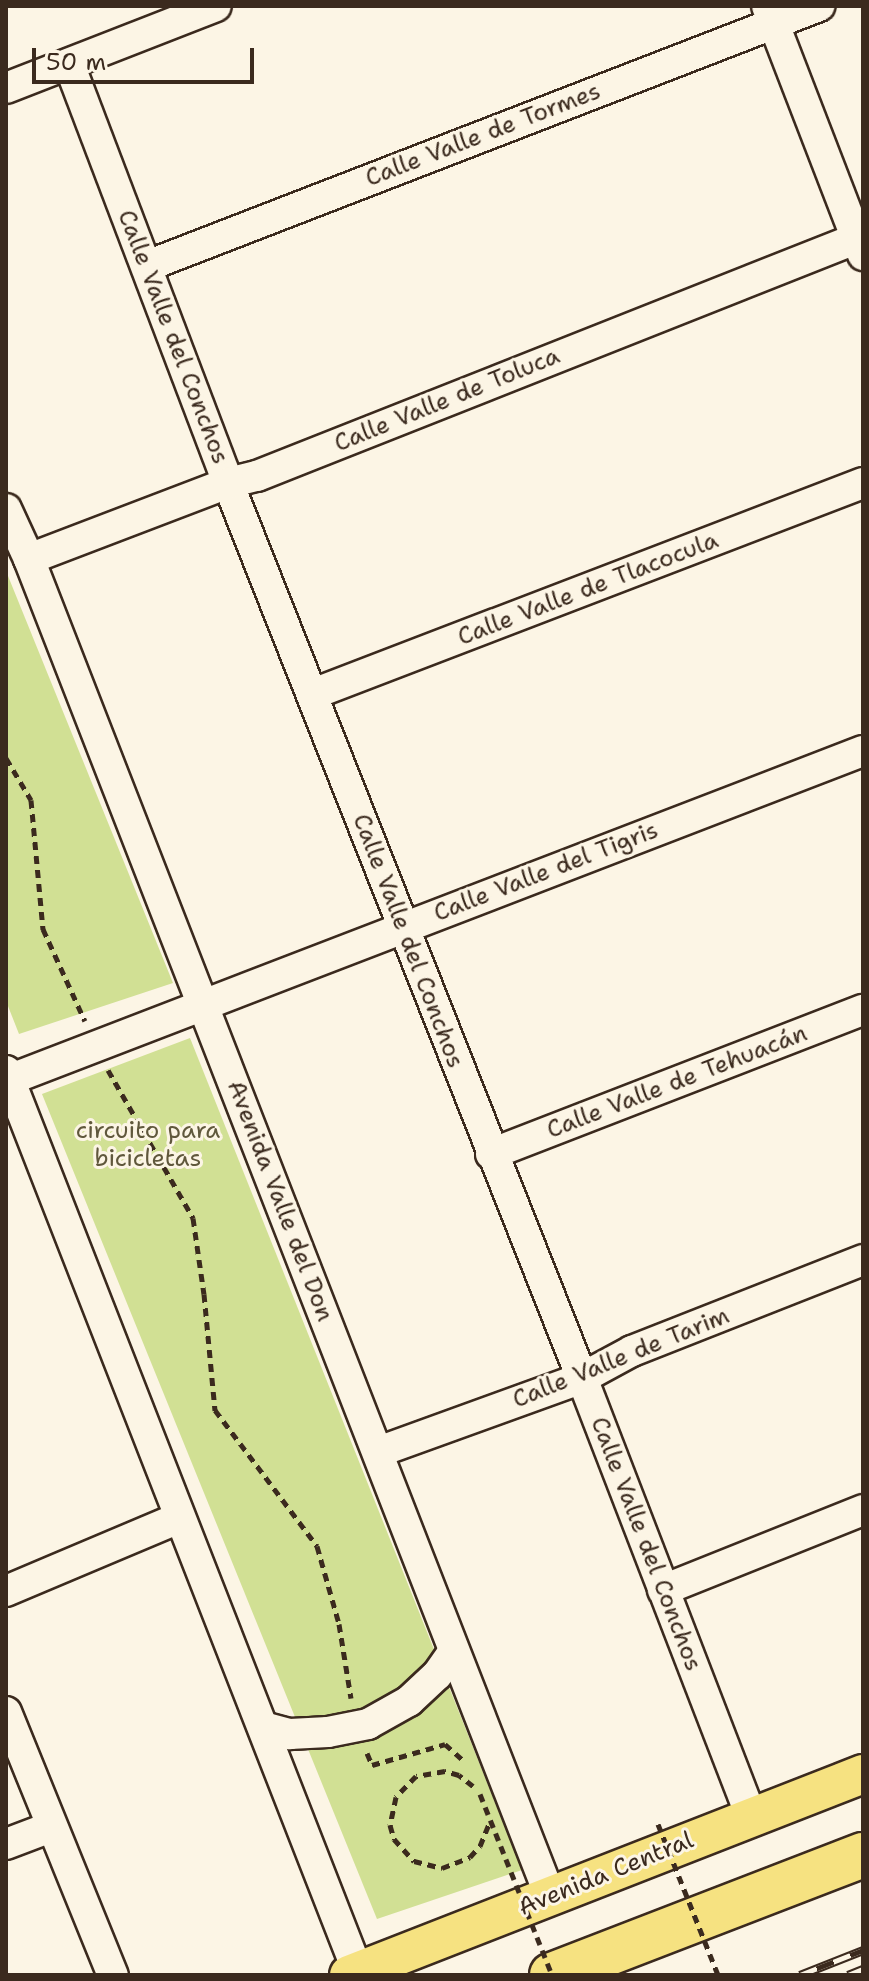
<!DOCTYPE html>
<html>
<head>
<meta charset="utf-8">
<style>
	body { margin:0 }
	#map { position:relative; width:869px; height:1981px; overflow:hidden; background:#fcf5e5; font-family:"Shantell Sans",sans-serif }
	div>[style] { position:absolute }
	.green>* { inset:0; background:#d1e094 }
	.path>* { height:5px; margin-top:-2.5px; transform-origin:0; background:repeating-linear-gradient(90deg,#3b2a1e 0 8px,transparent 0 14px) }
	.roads { filter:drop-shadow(2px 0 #3b2a1e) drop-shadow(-2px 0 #3b2a1e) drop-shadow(0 2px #3b2a1e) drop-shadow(0 -2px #3b2a1e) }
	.minor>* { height:30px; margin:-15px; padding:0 15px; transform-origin:15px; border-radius:15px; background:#fcf5e5 }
	.major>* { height:38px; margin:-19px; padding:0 19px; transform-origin:19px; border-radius:19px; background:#f6e281 }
	.highway>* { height:44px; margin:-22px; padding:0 22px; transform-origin:22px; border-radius:22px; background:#f6e281 }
	.rail>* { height:9px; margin-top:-4.5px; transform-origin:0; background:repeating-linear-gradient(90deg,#fcf5e5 0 18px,#3b2a1e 0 36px); box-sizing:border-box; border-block:2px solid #3b2a1e }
	.path-bridge>* { height:5px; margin-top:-2.5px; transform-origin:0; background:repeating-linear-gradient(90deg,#3b2a1e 0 8px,transparent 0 14px) }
	span { translate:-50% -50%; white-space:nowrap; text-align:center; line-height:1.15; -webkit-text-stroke:6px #fcf5e5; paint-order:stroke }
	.street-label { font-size:24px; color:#3b2a1e }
	.park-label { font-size:24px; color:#60583c }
	.frame { position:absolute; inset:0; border:8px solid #3b2a1e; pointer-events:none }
	.scale { position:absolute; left:32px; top:48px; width:222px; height:36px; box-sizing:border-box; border:4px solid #3b2a1e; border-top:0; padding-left:10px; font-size:24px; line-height:28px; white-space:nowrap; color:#3b2a1e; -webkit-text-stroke:6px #fcf5e5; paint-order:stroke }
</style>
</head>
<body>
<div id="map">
	<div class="green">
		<i style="clip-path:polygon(6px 571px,173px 983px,19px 1034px,6px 1001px)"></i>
		<i style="clip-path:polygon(190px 1038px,522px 1870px,377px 1919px,42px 1094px)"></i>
	</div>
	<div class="path">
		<i style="left:6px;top:758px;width:49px;rotate:59.2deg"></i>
		<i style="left:31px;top:800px;width:130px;rotate:84.7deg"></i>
		<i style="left:43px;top:929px;width:101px;rotate:65.5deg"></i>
		<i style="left:108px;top:1070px;width:171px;rotate:60.1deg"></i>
		<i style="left:193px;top:1218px;width:77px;rotate:81.8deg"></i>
		<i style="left:204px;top:1294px;width:117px;rotate:84.6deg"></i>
		<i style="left:215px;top:1410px;width:170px;rotate:53.1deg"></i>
		<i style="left:317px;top:1546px;width:81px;rotate:74.2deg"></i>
		<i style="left:339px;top:1624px;width:75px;rotate:80.8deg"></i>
		<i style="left:367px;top:1753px;width:13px;rotate:67deg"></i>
		<i style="left:372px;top:1765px;width:76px;rotate:-16deg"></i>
		<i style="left:445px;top:1744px;width:25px;rotate:42deg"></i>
		<i style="left:473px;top:1786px;width:18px;rotate:-142deg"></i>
		<i style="left:459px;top:1775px;width:15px;rotate:-164deg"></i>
		<i style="left:445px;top:1771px;width:29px;rotate:170deg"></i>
		<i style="left:416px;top:1776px;width:29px;rotate:134deg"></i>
		<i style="left:396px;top:1797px;width:29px;rotate:102deg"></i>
		<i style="left:390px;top:1825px;width:15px;rotate:74deg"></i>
		<i style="left:394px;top:1839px;width:30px;rotate:48deg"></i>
		<i style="left:414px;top:1861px;width:29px;rotate:14deg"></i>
		<i style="left:442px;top:1868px;width:30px;rotate:-21deg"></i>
		<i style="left:470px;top:1857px;width:15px;rotate:-48deg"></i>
		<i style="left:480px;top:1846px;width:27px;rotate:-68deg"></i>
	</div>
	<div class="roads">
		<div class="minor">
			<i style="left:767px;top:6px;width:267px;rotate:68.9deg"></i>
			<i style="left:69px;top:64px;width:448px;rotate:69.2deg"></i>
			<i style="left:228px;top:483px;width:962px;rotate:68.42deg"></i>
			<i style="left:582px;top:1378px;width:470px;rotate:68.9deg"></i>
			<i style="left:6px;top:88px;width:225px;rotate:-21.3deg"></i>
			<i style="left:147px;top:266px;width:721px;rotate:-21.15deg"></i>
			<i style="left:6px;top:509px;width:55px;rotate:65.3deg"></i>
			<i style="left:29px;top:559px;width:1435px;rotate:68.71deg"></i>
			<i style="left:29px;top:559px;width:213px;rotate:-20.9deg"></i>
			<i style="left:228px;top:483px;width:30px;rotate:-14deg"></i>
			<i style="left:257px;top:476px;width:652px;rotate:-21.61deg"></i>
			<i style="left:313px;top:694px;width:589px;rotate:-20.99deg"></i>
			<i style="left:6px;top:1071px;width:967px;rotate:68.66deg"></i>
			<i style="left:6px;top:1081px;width:918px;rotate:-21.06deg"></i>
			<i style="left:491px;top:1154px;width:399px;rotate:-21.2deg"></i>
			<i style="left:378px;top:1452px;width:217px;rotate:-19.9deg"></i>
			<i style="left:582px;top:1378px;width:57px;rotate:-28.4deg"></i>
			<i style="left:632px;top:1351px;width:248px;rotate:-21.5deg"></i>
			<i style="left:663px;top:1590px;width:215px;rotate:-21.8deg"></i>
			<i style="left:6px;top:1591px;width:188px;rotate:-22.9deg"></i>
			<i style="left:6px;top:1712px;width:284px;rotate:67.9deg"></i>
			<i style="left:263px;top:1727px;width:28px;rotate:15deg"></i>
			<i style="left:290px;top:1734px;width:38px;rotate:-3deg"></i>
			<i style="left:328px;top:1732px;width:41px;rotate:-11.3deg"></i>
			<i style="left:368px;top:1724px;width:47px;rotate:-29.3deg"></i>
			<i style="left:409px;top:1701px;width:38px;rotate:-43deg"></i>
			<i style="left:437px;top:1675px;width:29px;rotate:-55deg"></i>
			<i style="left:6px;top:1844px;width:48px;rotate:-20.7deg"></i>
		</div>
		<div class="major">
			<i style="left:349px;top:1975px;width:552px;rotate:-21.36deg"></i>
		</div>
		<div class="highway">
			<i style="left:552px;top:1975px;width:333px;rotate:-21.1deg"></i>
		</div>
	</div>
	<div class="rail">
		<i style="left:800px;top:1975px;width:68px;rotate:-21.6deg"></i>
		<i style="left:848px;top:1975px;width:16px;rotate:-22deg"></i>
	</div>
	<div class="path-bridge">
		<i style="left:480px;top:1794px;width:195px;rotate:68.3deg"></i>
		<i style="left:658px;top:1824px;width:162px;rotate:68.3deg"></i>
	</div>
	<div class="street-label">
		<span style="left:483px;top:135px;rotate:-21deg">Calle Valle de Tormes</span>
		<span style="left:173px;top:337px;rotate:69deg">Calle Valle del Conchos</span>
		<span style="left:447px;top:400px;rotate:-22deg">Calle Valle de Toluca</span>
		<span style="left:588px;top:589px;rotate:-21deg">Calle Valle de Tlacocula</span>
		<span style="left:546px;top:872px;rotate:-21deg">Calle Valle del Tigris</span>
		<span style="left:408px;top:941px;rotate:69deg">Calle Valle del Conchos</span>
		<span style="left:677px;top:1082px;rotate:-21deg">Calle Valle de Tehuacán</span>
		<span style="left:280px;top:1201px;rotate:69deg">Avenida Valle del Don</span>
		<span style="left:621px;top:1358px;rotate:-22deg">Calle Valle de Tarim</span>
		<span style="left:646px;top:1544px;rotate:69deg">Calle Valle del Conchos</span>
		<span style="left:606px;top:1874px;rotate:-22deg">Avenida Central</span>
	</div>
	<div class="park-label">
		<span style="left:148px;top:1145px">circuito para<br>bicicletas</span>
	</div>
	<div class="frame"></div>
	<div class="scale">50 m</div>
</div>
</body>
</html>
